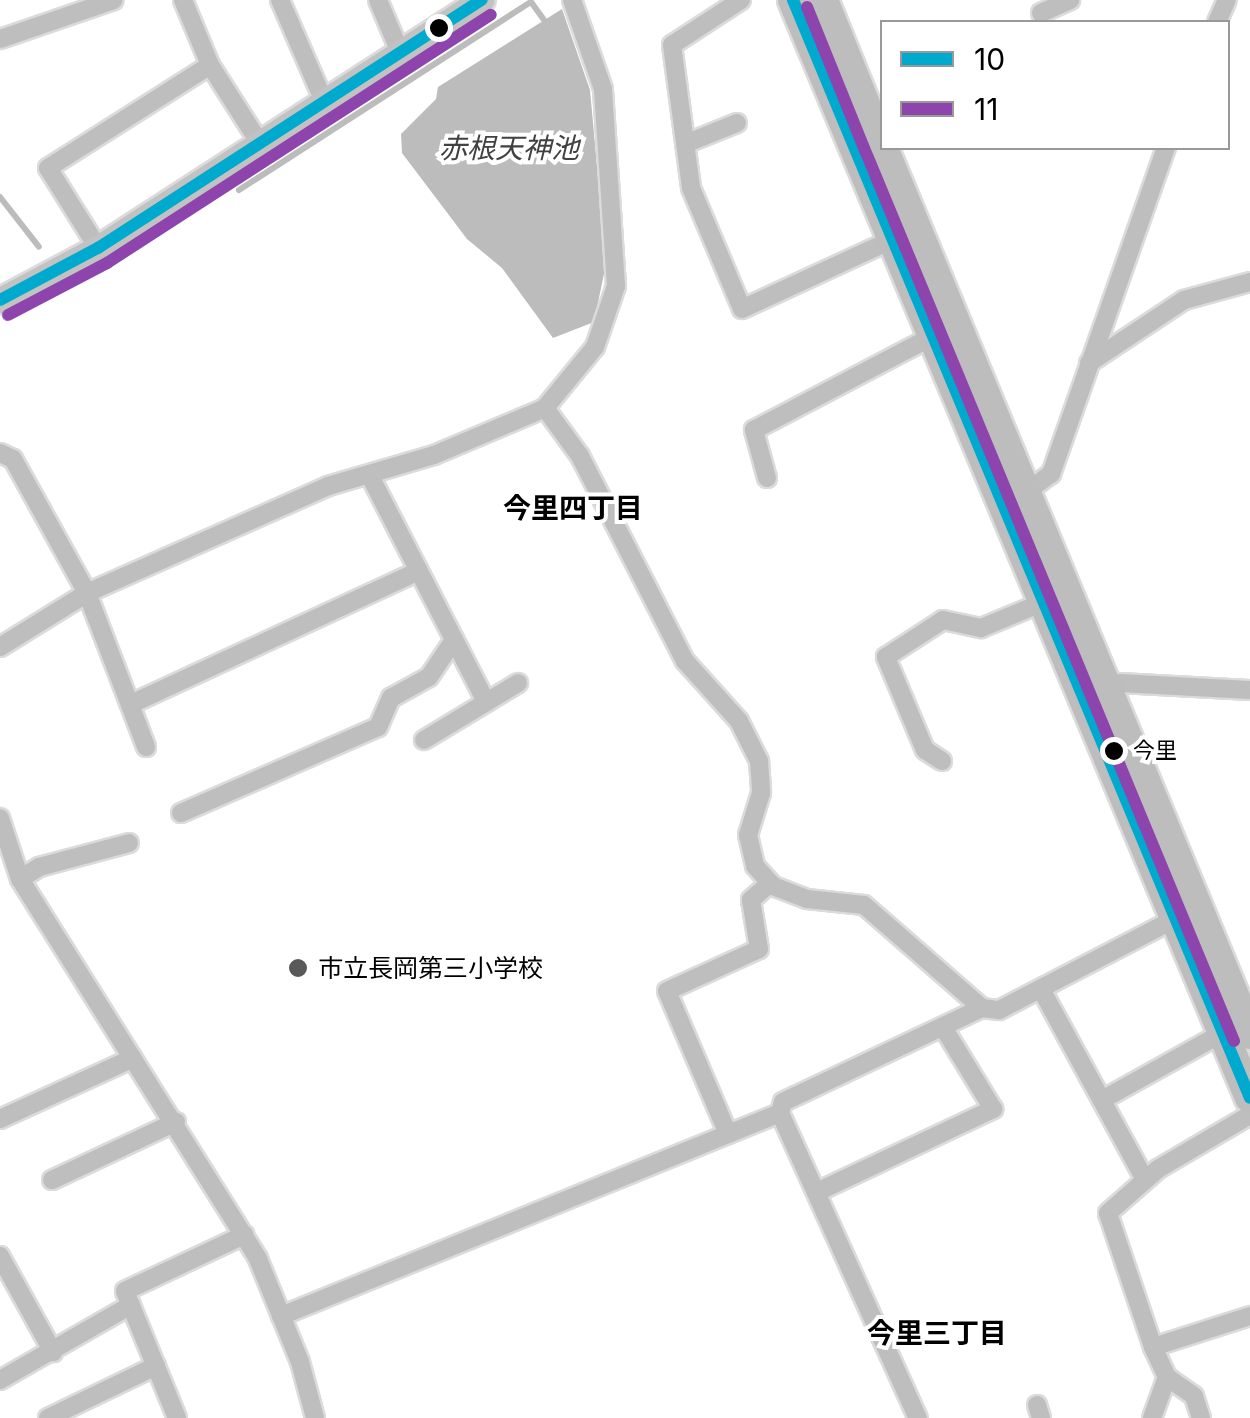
<!DOCTYPE html>
<html>
<head>
<meta charset="utf-8">
<style>
	body { margin:0 }
	#map { position:relative; width:1250px; height:1418px; overflow:hidden; background:#fff; font-family:Inter,"Noto Sans JP",sans-serif }
	div>[style] { position:absolute }
	.water>* { inset:0; background:#bcbcbc }
	.stream>* { height:6px; margin:-3px; padding:0 3px; transform-origin:3px; border-radius:3px; background:#bcbcbc }
	.roads { filter:drop-shadow(2px 0 #dbdbdb) drop-shadow(-2px 0 #dbdbdb) drop-shadow(0 2px #dbdbdb) drop-shadow(0 -2px #dbdbdb) }
	.minor>* { height:18px; margin:-9px; padding:0 9px; transform-origin:9px; border-radius:9px; background:#bebebe }
	.secondary>* { height:25px; margin:-12.5px; padding:0 12.5px; transform-origin:12.5px; border-radius:12.5px; background:#c2c2c2 }
	.primary>* { height:30px; margin:-15px; padding:0 15px; transform-origin:15px; border-radius:15px; background:#bdbdbd }
	.bus-1>* { height:12px; margin:-6px; padding:0 6px; transform-origin:6px; border-radius:6px; background:#00a9ce }
	.bus-2>* { height:12px; margin:-6px; padding:0 6px; transform-origin:6px; border-radius:6px; background:#8e44ad }
	.dots>* { width:28px; height:28px; translate:-50% -50%; box-sizing:border-box; border:5px solid #fff; border-radius:50% }
	span { translate:-50% -50%; white-space:nowrap; text-align:center; line-height:1.15; -webkit-text-stroke:8px #fff; paint-order:stroke }
	.bus-label { font-size:22px; color:#000 }
	.left { translate:0 -50%; text-align:left }
	.poi-label { font-size:25px; color:#000 }
	.water-label { font-size:28px; color:#414141; font-style:italic }
	.neighbourhood-label { font-size:28px; color:#000; font-weight:700 }
	.legend { position:absolute; left:880px; top:20px; width:350px; height:130px; box-sizing:border-box; background:#fff; border:2px solid #999; margin:0; padding:12px 18px; list-style:none; font-size:30px; color:#000 }
	.legend li { display:flex; align-items:center; gap:20px; height:50px }
	.legend b { width:50px; border:2px solid #999 }
</style>
</head>
<body>
<div id="map">
	<div class="water">
		<i style="clip-path:polygon(562px 9px,590px 90px,606px 264px,594px 322px,553px 338px,502px 268px,467px 239px,402px 153px,401px 134px,436px 99px,438px 87px)"></i>
	</div>
	<div class="stream">
		<i style="left:239px;top:190px;width:347px;rotate:-32.8deg"></i>
		<i style="left:531px;top:2px;width:22px;rotate:54deg"></i>
		<i style="left:0;top:197px;width:63px;rotate:52deg"></i>
	</div>
	<div class="roads">
		<div class="minor">
			<i style="left:183px;top:0;width:70px;rotate:67.4deg"></i>
			<i style="left:210px;top:65px;width:95px;rotate:57.5deg"></i>
			<i style="left:280px;top:0;width:110px;rotate:66.5deg"></i>
			<i style="left:378px;top:0;width:56px;rotate:67.1deg"></i>
			<i style="left:741px;top:0;width:82px;rotate:146.9deg"></i>
			<i style="left:672px;top:45px;width:144px;rotate:82.4deg"></i>
			<i style="left:691px;top:188px;width:131px;rotate:67.1deg"></i>
			<i style="left:742px;top:309px;width:172px;rotate:-24.8deg"></i>
			<i style="left:1041px;top:13px;width:32px;rotate:-24deg"></i>
			<i style="left:1217px;top:22px;width:24px;rotate:-66deg"></i>
			<i style="left:0;top:39px;width:120px;rotate:-18.9deg"></i>
			<i style="left:685px;top:144px;width:56px;rotate:-22deg"></i>
			<i style="left:98px;top:248px;width:94px;rotate:-122deg"></i>
			<i style="left:48px;top:168px;width:192px;rotate:-32.4deg"></i>
			<i style="left:1089px;top:363px;width:114px;rotate:-33.6deg"></i>
			<i style="left:1184px;top:300px;width:68px;rotate:-15.3deg"></i>
			<i style="left:545px;top:408px;width:59px;rotate:53.9deg"></i>
			<i style="left:580px;top:456px;width:230px;rotate:62.9deg"></i>
			<i style="left:685px;top:661px;width:81px;rotate:48deg"></i>
			<i style="left:739px;top:721px;width:45px;rotate:63.4deg"></i>
			<i style="left:759px;top:761px;width:32px;rotate:86deg"></i>
			<i style="left:761px;top:793px;width:44px;rotate:107.2deg"></i>
			<i style="left:748px;top:835px;width:32px;rotate:77deg"></i>
			<i style="left:755px;top:866px;width:27px;rotate:48deg"></i>
			<i style="left:773px;top:886px;width:36px;rotate:21deg"></i>
			<i style="left:807px;top:899px;width:57px;rotate:6deg"></i>
			<i style="left:864px;top:905px;width:157px;rotate:41.1deg"></i>
			<i style="left:0;top:453px;width:14px;rotate:25deg"></i>
			<i style="left:13px;top:459px;width:153px;rotate:61.1deg"></i>
			<i style="left:87px;top:593px;width:165px;rotate:69deg"></i>
			<i style="left:370px;top:476px;width:254px;rotate:62.8deg"></i>
			<i style="left:767px;top:478px;width:50px;rotate:-105.2deg"></i>
			<i style="left:754px;top:430px;width:207px;rotate:-27.7deg"></i>
			<i style="left:1024px;top:494px;width:34px;rotate:-37deg"></i>
			<i style="left:1051px;top:474px;width:346px;rotate:-70.6deg"></i>
			<i style="left:0;top:647px;width:102px;rotate:-31.8deg"></i>
			<i style="left:87px;top:593px;width:264px;rotate:-23.9deg"></i>
			<i style="left:328px;top:486px;width:110px;rotate:-16.3deg"></i>
			<i style="left:434px;top:455px;width:121px;rotate:-22.9deg"></i>
			<i style="left:545px;top:408px;width:79px;rotate:-50.7deg"></i>
			<i style="left:595px;top:347px;width:65px;rotate:-71deg"></i>
			<i style="left:616px;top:286px;width:197px;rotate:-93.8deg"></i>
			<i style="left:603px;top:89px;width:94px;rotate:-109.2deg"></i>
			<i style="left:1101px;top:682px;width:149px;rotate:3.1deg"></i>
			<i style="left:131px;top:704px;width:317px;rotate:-24.8deg"></i>
			<i style="left:424px;top:740px;width:110px;rotate:-31.2deg"></i>
			<i style="left:942px;top:761px;width:20px;rotate:-147deg"></i>
			<i style="left:925px;top:750px;width:101px;rotate:-112.8deg"></i>
			<i style="left:886px;top:657px;width:68px;rotate:-33deg"></i>
			<i style="left:943px;top:620px;width:39px;rotate:12deg"></i>
			<i style="left:981px;top:628px;width:76px;rotate:-22.5deg"></i>
			<i style="left:181px;top:813px;width:215px;rotate:-23.6deg"></i>
			<i style="left:378px;top:727px;width:32px;rotate:-66deg"></i>
			<i style="left:391px;top:698px;width:43px;rotate:-28.9deg"></i>
			<i style="left:429px;top:677px;width:45px;rotate:-56deg"></i>
			<i style="left:0;top:818px;width:64px;rotate:71.8deg"></i>
			<i style="left:20px;top:879px;width:448px;rotate:57.9deg"></i>
			<i style="left:258px;top:1259px;width:111px;rotate:67.8deg"></i>
			<i style="left:300px;top:1362px;width:58px;rotate:75deg"></i>
			<i style="left:20px;top:879px;width:22px;rotate:-32deg"></i>
			<i style="left:39px;top:867px;width:93px;rotate:-14.9deg"></i>
			<i style="left:1041px;top:989px;width:217px;rotate:61.4deg"></i>
			<i style="left:1102px;top:1100px;width:140px;rotate:-29.1deg"></i>
			<i style="left:780px;top:1113px;width:335px;rotate:65.7deg"></i>
			<i style="left:0;top:1119px;width:146px;rotate:-24.6deg"></i>
			<i style="left:728px;top:1134px;width:155px;rotate:-113.1deg"></i>
			<i style="left:667px;top:991px;width:101px;rotate:-24.5deg"></i>
			<i style="left:759px;top:949px;width:50px;rotate:-99.3deg"></i>
			<i style="left:751px;top:900px;width:25px;rotate:-42deg"></i>
			<i style="left:52px;top:1180px;width:137px;rotate:-25.1deg"></i>
			<i style="left:817px;top:1192px;width:195px;rotate:-25.2deg"></i>
			<i style="left:993px;top:1109px;width:96px;rotate:-121.4deg"></i>
			<i style="left:0;top:1256px;width:110px;rotate:61.1deg"></i>
			<i style="left:281px;top:1316px;width:539px;rotate:-22.14deg"></i>
			<i style="left:780px;top:1113px;width:11px;rotate:-75deg"></i>
			<i style="left:783px;top:1102px;width:220px;rotate:-25.3deg"></i>
			<i style="left:982px;top:1008px;width:17px;rotate:7deg"></i>
			<i style="left:999px;top:1010px;width:204px;rotate:-27.4deg"></i>
			<i style="left:1153px;top:1347px;width:102px;rotate:-17.7deg"></i>
			<i style="left:0;top:1380px;width:151px;rotate:-29.8deg"></i>
			<i style="left:1037px;top:1405px;width:14px;rotate:73deg"></i>
			<i style="left:48px;top:1418px;width:120px;rotate:-25.7deg"></i>
			<i style="left:177px;top:1418px;width:137px;rotate:-112.3deg"></i>
			<i style="left:125px;top:1291px;width:132px;rotate:-25.2deg"></i>
			<i style="left:1152px;top:1418px;width:44px;rotate:-69.9deg"></i>
			<i style="left:1201px;top:1418px;width:23px;rotate:-108deg"></i>
			<i style="left:1194px;top:1396px;width:33px;rotate:-145deg"></i>
			<i style="left:1167px;top:1377px;width:33px;rotate:-115deg"></i>
			<i style="left:1153px;top:1347px;width:141px;rotate:-108.6deg"></i>
			<i style="left:1108px;top:1213px;width:67px;rotate:-41.3deg"></i>
			<i style="left:1158px;top:1169px;width:107px;rotate:-30.4deg"></i>
		</div>
		<div class="secondary">
			<i style="left:0;top:300px;width:111px;rotate:-28deg"></i>
			<i style="left:98px;top:248px;width:457px;rotate:-32.9deg"></i>
		</div>
		<div class="primary">
			<i style="left:793px;top:0;width:1189px;rotate:67.4deg"></i>
			<i style="left:823px;top:0;width:157px;rotate:68deg"></i>
			<i style="left:883px;top:148px;width:959px;rotate:67.5deg"></i>
		</div>
	</div>
	<div class="bus-1">
		<i style="left:793px;top:0;width:1189px;rotate:67.4deg"></i>
		<i style="left:0;top:300px;width:111px;rotate:-28deg"></i>
		<i style="left:98px;top:248px;width:457px;rotate:-32.9deg"></i>
	</div>
	<div class="bus-2">
		<i style="left:807px;top:7px;width:157px;rotate:68deg"></i>
		<i style="left:867px;top:155px;width:959px;rotate:67.5deg"></i>
		<i style="left:8px;top:315px;width:112px;rotate:-27.7deg"></i>
		<i style="left:107px;top:263px;width:457px;rotate:-32.9deg"></i>
	</div>
	<div class="dots">
		<i style="left:439px;top:28px;background:#000"></i>
		<i style="left:1114px;top:751px;background:#000"></i>
		<i style="left:298px;top:968px;background:#595959"></i>
	</div>
	<div class="bus-label">
		<span class="left" style="left:1133px;top:751px">今里</span>
	</div>
	<div class="poi-label">
		<span class="left" style="left:318px;top:968px">市立長岡第三小学校</span>
	</div>
	<div class="water-label">
		<span style="left:509px;top:148px">赤根天神池</span>
	</div>
	<div class="neighbourhood-label">
		<span style="left:573px;top:508px">今里四丁目</span>
		<span style="left:937px;top:1333px">今里三丁目</span>
	</div>
	<ul class="legend">
	<li><b style="height:12px;background:#00a9ce"></b>10</li>
	<li><b style="height:12px;background:#8e44ad"></b>11</li>
	</ul>
</div>
</body>
</html>
